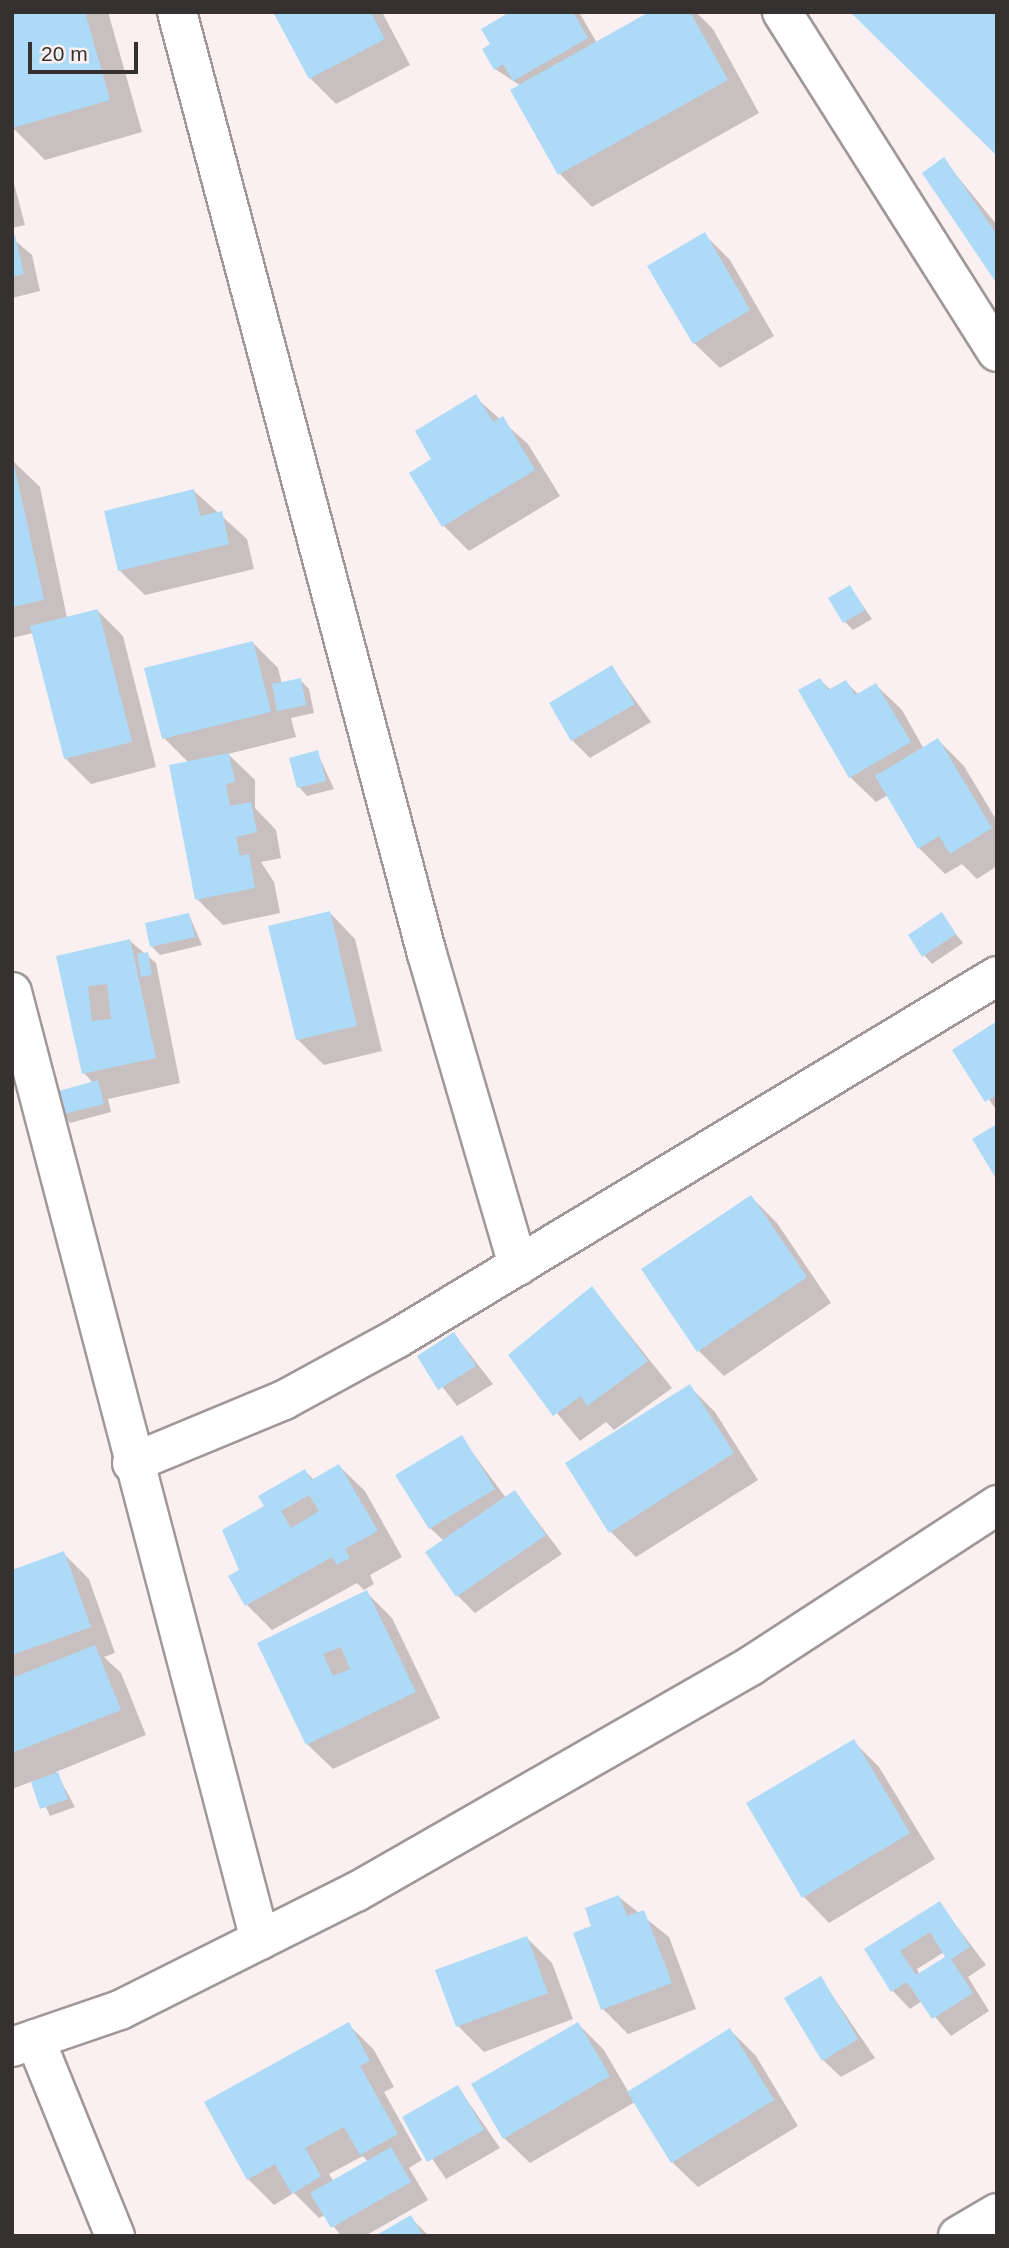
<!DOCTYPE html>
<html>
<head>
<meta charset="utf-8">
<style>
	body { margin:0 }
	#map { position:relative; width:1009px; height:2248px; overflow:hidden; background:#fbf0f1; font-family:Arial,sans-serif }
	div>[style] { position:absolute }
	.shadow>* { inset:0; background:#0003 }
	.building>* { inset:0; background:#addbf7 }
	.roads { filter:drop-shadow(2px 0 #a19798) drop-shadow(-2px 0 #a19798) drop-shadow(0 2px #a19798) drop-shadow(0 -2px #a19798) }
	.minor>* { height:38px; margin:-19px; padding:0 19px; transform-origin:19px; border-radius:19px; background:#fff }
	span { translate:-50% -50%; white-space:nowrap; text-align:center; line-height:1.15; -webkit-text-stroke:5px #fbf0f1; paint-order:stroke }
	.frame { position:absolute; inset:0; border:14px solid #353131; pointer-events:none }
	.scale { position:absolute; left:28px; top:42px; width:110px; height:32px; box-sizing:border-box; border:4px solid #353131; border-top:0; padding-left:9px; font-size:21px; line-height:24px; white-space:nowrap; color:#353131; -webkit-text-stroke:5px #fbf0f1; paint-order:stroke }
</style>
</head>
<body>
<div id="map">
	<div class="shadow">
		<i style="clip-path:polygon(12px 12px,108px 12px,142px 132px,45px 160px,13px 128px)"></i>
		<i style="clip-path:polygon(275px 12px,382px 12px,410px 65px,336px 104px,310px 78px)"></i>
		<i style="clip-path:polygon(514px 12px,579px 12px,597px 43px,652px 12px,696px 12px,713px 29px,759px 113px,592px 207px,560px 174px,513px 90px,521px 86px,495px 69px,492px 45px)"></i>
		<i style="clip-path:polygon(944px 160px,997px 225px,997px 281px)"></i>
		<i style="clip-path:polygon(12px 176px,25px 225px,12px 228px)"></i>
		<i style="clip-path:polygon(704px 234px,730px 260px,774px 336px,720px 368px,694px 343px)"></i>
		<i style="clip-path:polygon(12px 238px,32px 255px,40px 291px,12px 298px)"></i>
		<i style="clip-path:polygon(475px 397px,528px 444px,560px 496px,469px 551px,443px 525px,434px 460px)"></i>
		<i style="clip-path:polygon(14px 462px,40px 487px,67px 618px,98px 611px,123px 636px,156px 767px,91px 784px,65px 758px,33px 633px,12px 638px)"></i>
		<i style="clip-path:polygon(194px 491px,247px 539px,254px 569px,145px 595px,119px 570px)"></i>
		<i style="clip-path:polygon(850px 587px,872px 619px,853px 630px,845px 622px)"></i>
		<i style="clip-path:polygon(252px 642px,278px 668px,282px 684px,300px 680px,309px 689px,314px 713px,291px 718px,296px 737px,228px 754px,255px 780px,255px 808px,276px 830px,281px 858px,261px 862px,274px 882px,280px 913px,223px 925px,197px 899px,189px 763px,164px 738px)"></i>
		<i style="clip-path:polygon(612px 668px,651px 722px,590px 758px,572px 740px)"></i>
		<i style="clip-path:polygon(820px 680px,831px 690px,846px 682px,859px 695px,876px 685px,902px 710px,924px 749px,938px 740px,964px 766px,997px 821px,997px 866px,977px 879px,962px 864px,945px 874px,919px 848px,888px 795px,876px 802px,850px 777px)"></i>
		<i style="clip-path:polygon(317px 752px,334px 789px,307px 796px,299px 787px)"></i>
		<i style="clip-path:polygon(330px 913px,355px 939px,382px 1051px,324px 1065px,298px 1040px)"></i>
		<i style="clip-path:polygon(189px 915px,202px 945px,160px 955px,152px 947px)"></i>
		<i style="clip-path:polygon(941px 915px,963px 943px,932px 964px,924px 955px)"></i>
		<i style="clip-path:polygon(130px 941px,156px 963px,180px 1083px,108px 1099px,111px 1112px,70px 1123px,62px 1114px,93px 1083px,84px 1073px,58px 957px)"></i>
		<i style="clip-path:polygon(997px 1024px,997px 1111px,954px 1050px)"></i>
		<i style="clip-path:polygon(751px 1197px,777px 1223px,831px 1303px,724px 1376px,699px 1351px)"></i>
		<i style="clip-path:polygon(592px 1288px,672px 1388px,614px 1430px,606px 1422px,580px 1441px,510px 1356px)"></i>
		<i style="clip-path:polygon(454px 1334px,493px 1384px,457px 1406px,419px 1356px)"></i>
		<i style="clip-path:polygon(690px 1387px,715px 1412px,758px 1480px,636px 1557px,610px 1531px)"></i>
		<i style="clip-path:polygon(461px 1437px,506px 1498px,515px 1492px,562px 1554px,475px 1613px,458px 1596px,444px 1541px,430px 1528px)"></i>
		<i style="clip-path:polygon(339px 1466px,365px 1491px,402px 1557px,370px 1575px,374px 1584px,364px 1590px,357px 1583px,272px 1630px,247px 1605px,241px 1571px,266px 1507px,305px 1471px,314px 1480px)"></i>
		<i style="clip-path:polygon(63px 1553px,89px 1579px,115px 1653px,104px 1657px,121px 1673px,146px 1735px,56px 1772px,75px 1807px,50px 1816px,33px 1781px,12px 1789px,12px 1571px)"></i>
		<i style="clip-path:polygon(367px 1593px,392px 1618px,440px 1718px,333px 1769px,307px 1744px,259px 1644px)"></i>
		<i style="clip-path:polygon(853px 1741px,879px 1767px,935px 1859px,829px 1923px,804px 1897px)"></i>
		<i style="clip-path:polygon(619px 1897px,669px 1937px,696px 2009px,628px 2034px,603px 2009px,593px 1927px)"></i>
		<i style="clip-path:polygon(evenodd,939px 1903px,986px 1965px,968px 1977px,989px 2011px,951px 2036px,922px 2001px,910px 2009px,893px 1991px,866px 1950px,939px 1903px,944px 1952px,948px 1958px,920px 1975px,917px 1969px,944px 1952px)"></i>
		<i style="clip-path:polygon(527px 1938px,552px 1963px,573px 2019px,484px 2052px,458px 2026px,437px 1971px)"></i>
		<i style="clip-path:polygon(821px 1979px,875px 2058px,841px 2077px,823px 2060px)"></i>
		<i style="clip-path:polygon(evenodd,348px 2024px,374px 2050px,394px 2087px,384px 2092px,422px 2160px,409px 2168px,428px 2200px,365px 2236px,341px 2236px,325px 2215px,319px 2218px,294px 2193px,274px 2205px,248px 2179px,348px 2024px,363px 2156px,368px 2162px,334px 2182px,329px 2174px,363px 2156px)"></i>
		<i style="clip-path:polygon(578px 2024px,604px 2050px,629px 2093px,730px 2030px,756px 2056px,798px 2126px,698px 2187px,672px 2162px,635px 2102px,530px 2163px,504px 2138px)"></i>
		<i style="clip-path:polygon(458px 2087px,500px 2148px,446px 2179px,404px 2118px)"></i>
		<i style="clip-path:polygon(410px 2217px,429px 2236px,379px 2236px)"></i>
	</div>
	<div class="building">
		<i style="clip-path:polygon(12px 12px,85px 12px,110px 100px,12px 128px)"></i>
		<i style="clip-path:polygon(273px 12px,371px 12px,385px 39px,309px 79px)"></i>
		<i style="clip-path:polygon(510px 12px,573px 12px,588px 38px,513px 81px,503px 64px,494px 70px,482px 49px,490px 44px,481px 29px)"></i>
		<i style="clip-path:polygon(649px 12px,690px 12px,728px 80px,558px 175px,510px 90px)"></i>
		<i style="clip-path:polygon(850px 12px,997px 12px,997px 156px)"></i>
		<i style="clip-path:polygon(944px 157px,997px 235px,997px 284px,922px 173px)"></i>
		<i style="clip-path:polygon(705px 232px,750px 310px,693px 344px,647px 266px)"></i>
		<i style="clip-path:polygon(15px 235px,24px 274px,12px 277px,12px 236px)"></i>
		<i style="clip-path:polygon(476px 394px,493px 422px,503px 416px,535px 470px,442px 527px,409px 473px,431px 459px,415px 431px)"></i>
		<i style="clip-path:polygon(12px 455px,44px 600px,12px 607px)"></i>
		<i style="clip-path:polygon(194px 489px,200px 516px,222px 511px,229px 544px,118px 571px,104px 511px)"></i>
		<i style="clip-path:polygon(850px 585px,865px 610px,843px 623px,828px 598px)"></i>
		<i style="clip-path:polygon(98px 609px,132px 742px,64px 759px,30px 626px)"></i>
		<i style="clip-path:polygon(253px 641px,271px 712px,162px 739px,144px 668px)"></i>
		<i style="clip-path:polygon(612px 665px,635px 704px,571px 741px,549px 703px)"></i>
		<i style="clip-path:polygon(301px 678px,306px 705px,277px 711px,272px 684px)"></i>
		<i style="clip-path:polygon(820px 678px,828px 690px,846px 680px,855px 695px,876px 683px,911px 742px,849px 778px,798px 690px)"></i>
		<i style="clip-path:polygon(938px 738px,992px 828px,950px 854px,939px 836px,918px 849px,875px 776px)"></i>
		<i style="clip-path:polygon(318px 750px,326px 781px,297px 788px,289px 758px)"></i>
		<i style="clip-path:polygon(229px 753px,235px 782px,226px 784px,230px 806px,251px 802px,257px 832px,236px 837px,240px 856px,249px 854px,255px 888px,195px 900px,169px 765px)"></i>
		<i style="clip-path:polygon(330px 911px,357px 1026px,296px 1040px,268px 926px)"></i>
		<i style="clip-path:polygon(942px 912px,956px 934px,922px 957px,908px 935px)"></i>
		<i style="clip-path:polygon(189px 913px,195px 937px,150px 947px,145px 923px)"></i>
		<i style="clip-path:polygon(evenodd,130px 939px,156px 1058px,82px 1074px,56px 956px,130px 939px,107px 984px,111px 1019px,92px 1021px,88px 986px,107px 984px)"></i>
		<i style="clip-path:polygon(148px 952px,152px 975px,141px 977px,137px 954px)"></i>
		<i style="clip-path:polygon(997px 1021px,997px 1095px,985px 1102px,952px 1050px)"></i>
		<i style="clip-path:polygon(98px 1080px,104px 1104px,60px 1115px,55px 1092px)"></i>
		<i style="clip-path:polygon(997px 1124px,997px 1180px,972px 1139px)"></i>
		<i style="clip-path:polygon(751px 1195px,807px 1277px,697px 1352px,641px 1269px)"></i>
		<i style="clip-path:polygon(592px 1286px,648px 1361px,587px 1406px,581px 1396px,553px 1416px,508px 1355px)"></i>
		<i style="clip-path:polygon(454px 1332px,476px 1366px,438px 1390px,417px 1356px)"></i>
		<i style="clip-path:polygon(690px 1384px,734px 1453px,609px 1533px,565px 1463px)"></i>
		<i style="clip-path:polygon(462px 1435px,495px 1489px,429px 1529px,395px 1475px)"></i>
		<i style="clip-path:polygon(evenodd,339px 1464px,378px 1531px,345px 1549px,350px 1558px,337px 1565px,332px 1557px,245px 1606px,228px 1576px,239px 1570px,222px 1530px,264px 1506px,258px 1496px,305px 1469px,311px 1480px,339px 1464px,309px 1495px,319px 1511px,291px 1528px,281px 1511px,309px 1495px)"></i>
		<i style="clip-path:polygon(515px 1490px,546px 1535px,456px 1597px,425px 1552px)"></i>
		<i style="clip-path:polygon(64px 1551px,91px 1627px,12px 1655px,12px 1570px)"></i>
		<i style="clip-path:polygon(evenodd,367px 1590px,416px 1692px,306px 1745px,257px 1643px,367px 1590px,341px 1647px,350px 1669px,333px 1676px,323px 1654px,341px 1647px)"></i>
		<i style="clip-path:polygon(95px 1645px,121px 1710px,12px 1753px,12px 1678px)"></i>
		<i style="clip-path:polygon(854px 1739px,910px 1833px,802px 1898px,746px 1803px)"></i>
		<i style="clip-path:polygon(58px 1772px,68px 1799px,40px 1809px,31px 1782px)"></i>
		<i style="clip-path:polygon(619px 1895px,627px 1916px,644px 1910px,672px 1983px,601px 2010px,573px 1933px,591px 1926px,585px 1908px)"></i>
		<i style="clip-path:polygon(evenodd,940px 1901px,970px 1947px,951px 1959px,973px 1993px,932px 2019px,907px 1982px,891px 1992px,864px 1949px,940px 1901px,930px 1932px,945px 1957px,916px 1975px,900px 1951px,930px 1932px)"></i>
		<i style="clip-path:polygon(527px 1936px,548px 1993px,456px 2027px,435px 1970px)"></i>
		<i style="clip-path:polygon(821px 1976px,858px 2039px,822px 2061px,784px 1998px)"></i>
		<i style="clip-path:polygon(349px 2022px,370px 2061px,360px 2066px,398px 2134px,360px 2155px,344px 2127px,305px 2148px,321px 2176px,292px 2194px,275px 2164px,247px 2180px,204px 2102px)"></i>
		<i style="clip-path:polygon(578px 2022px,610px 2076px,503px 2139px,471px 2084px)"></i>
		<i style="clip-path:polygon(730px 2028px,774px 2100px,671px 2163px,627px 2092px)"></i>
		<i style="clip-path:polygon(458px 2085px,484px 2130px,427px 2162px,402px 2117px)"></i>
		<i style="clip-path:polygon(391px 2147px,411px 2182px,331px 2228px,310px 2193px)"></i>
		<i style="clip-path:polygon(411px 2215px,423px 2236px,375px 2236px)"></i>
	</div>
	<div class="roads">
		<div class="minor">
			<i style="left:177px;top:12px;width:975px;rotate:75.14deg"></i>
			<i style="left:427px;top:954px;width:325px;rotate:73.7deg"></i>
			<i style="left:782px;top:12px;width:402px;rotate:57.7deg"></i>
			<i style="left:12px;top:992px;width:980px;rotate:75.34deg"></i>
			<i style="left:132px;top:1463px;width:165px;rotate:-22.5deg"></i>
			<i style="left:284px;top:1400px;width:128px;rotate:-28.6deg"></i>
			<i style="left:396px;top:1339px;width:702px;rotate:-31.13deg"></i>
			<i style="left:35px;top:2039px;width:213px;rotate:67.9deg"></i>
			<i style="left:12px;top:2047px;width:114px;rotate:-18.9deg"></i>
			<i style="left:120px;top:2010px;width:264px;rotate:-26.6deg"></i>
			<i style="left:356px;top:1892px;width:456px;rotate:-29.8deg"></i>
			<i style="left:752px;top:1665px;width:293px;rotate:-33.1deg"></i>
			<i style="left:958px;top:2236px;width:45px;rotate:-30.5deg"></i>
		</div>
	</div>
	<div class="frame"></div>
	<div class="scale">20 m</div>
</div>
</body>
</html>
